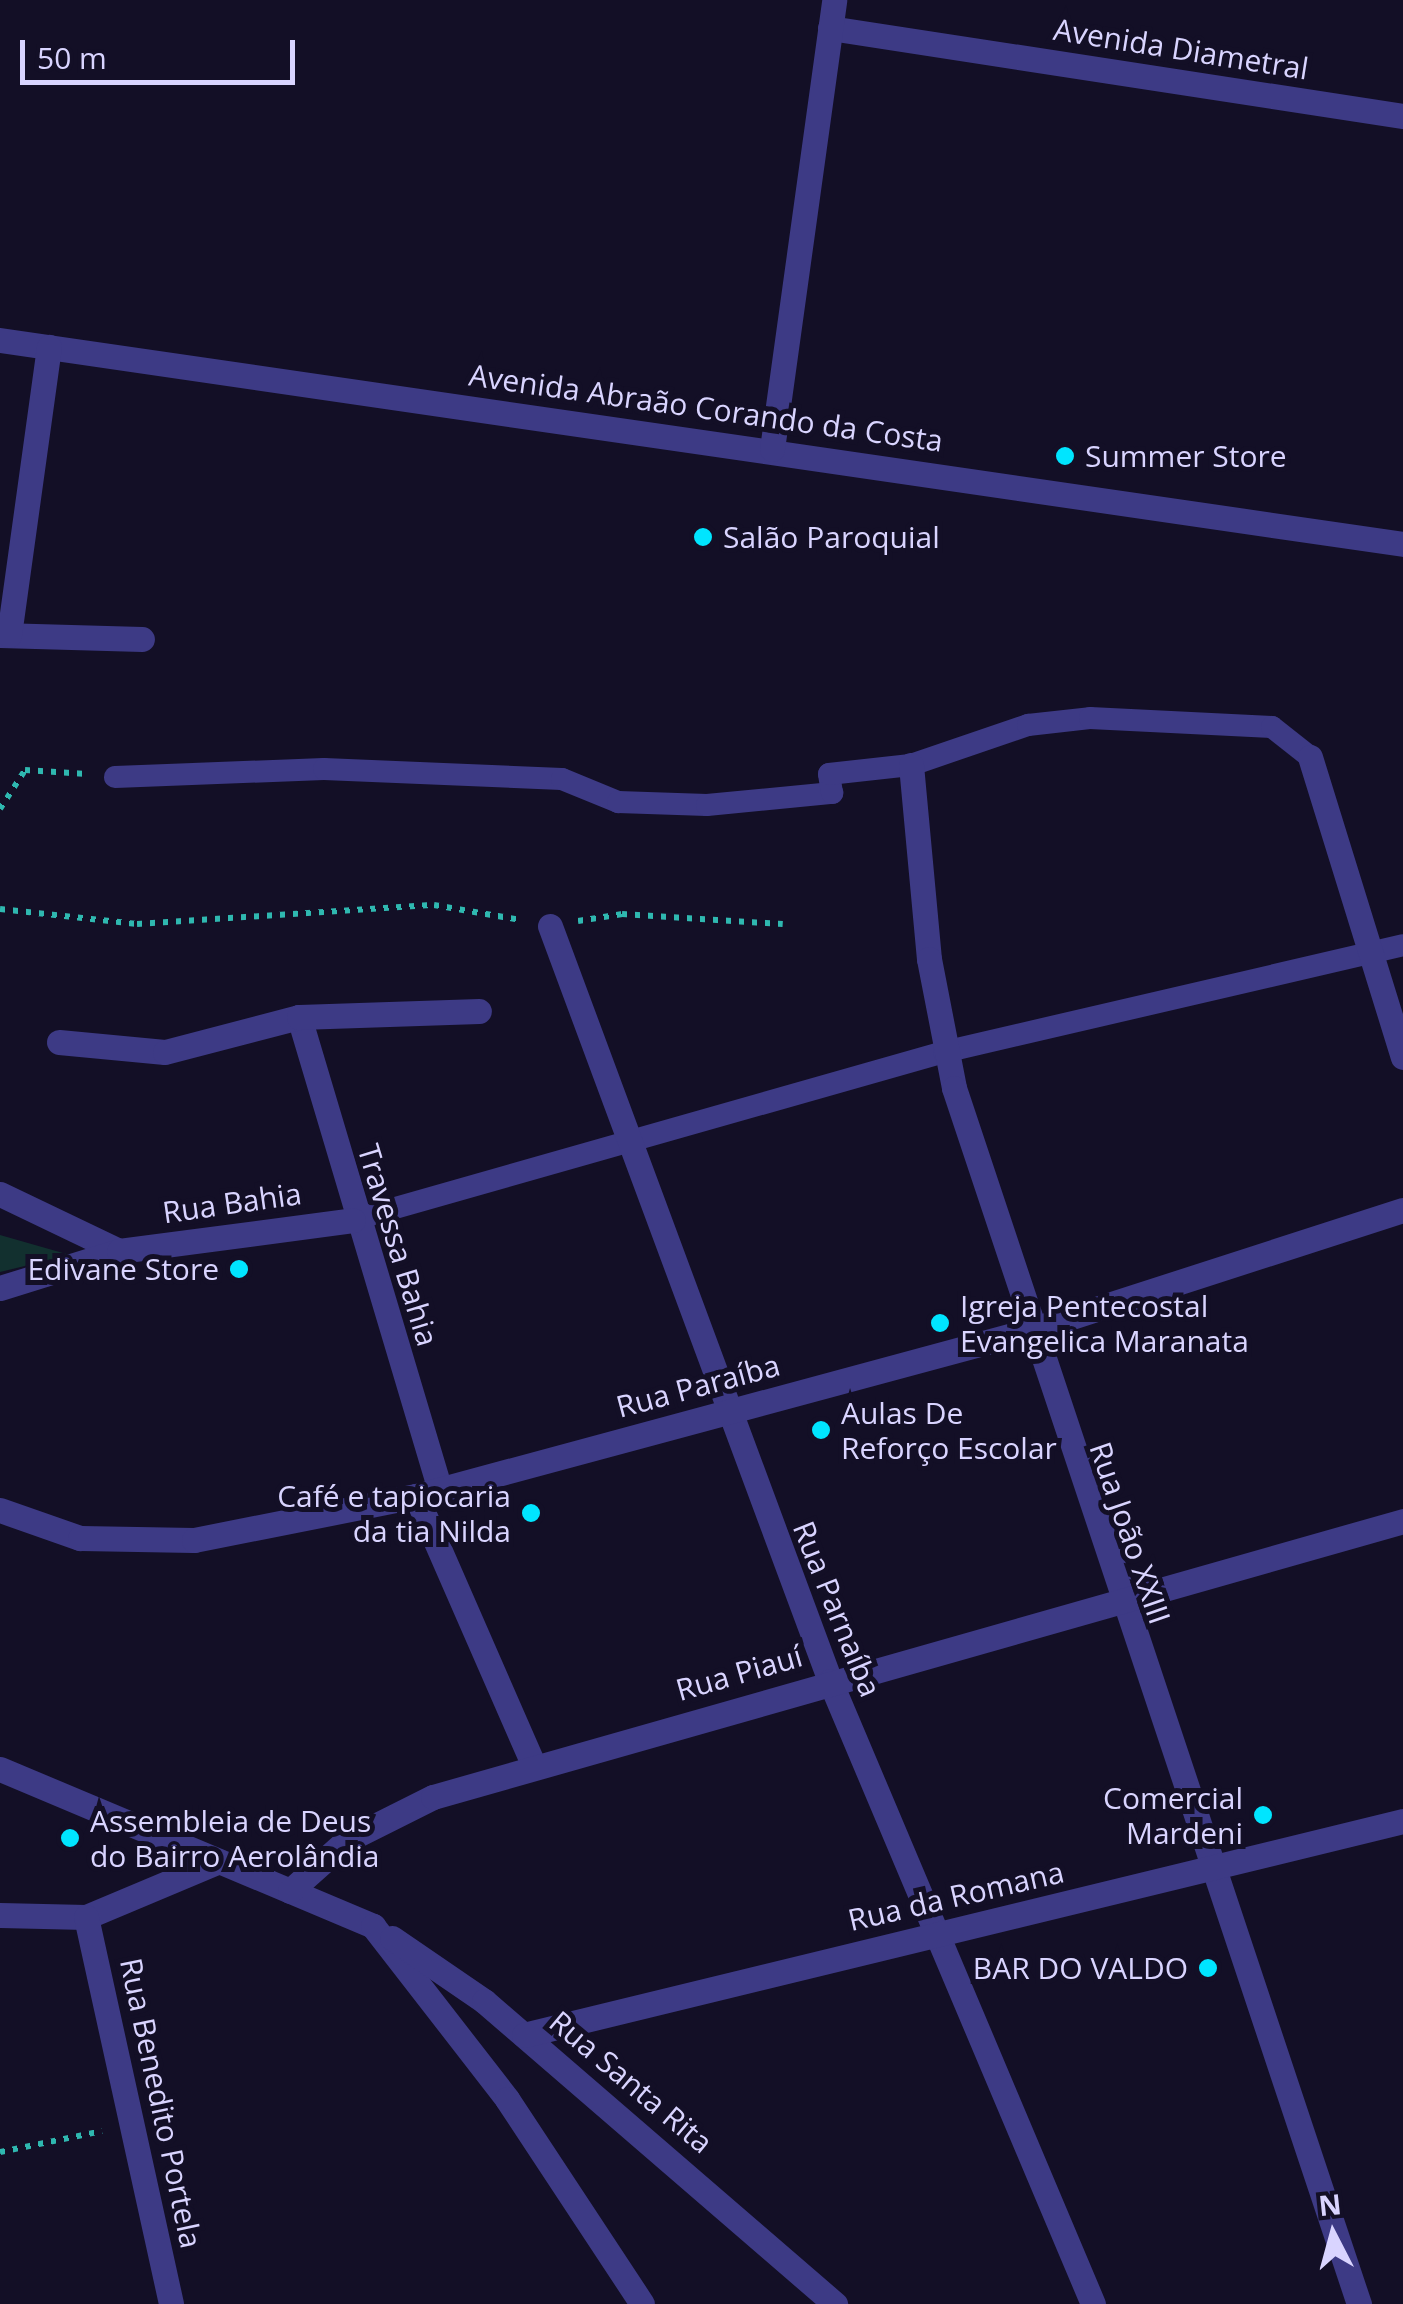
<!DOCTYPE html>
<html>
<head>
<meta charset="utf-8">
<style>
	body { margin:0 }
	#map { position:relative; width:1403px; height:2304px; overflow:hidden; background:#130f26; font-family:"Open Sans",sans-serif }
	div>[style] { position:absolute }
	.green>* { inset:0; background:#12302f }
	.path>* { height:6px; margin-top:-3px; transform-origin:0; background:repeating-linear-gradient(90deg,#2fb8b0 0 5px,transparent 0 13px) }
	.service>* { height:22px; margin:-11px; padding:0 11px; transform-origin:11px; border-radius:11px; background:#3d3a85 }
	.minor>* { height:25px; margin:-12.5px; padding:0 12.5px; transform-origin:12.5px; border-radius:12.5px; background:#3d3a85 }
	.dots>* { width:28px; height:28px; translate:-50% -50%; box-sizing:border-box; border:5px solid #130f26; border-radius:50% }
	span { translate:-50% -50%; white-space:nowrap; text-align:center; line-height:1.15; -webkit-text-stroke:10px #130f26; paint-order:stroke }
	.street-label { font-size:30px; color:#d9d4ff }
	.poi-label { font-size:30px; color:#d9d4ff }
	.left { translate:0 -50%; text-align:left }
	.right { translate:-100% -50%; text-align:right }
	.north { position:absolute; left:1283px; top:2184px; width:100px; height:100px; -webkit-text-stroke:8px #130f26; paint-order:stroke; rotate:354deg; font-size:28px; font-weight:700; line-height:40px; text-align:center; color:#d9d4ff }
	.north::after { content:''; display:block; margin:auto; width:35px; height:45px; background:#d9d4ff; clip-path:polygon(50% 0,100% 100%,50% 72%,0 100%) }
	.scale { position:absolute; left:20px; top:40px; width:275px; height:45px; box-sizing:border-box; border:5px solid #d9d4ff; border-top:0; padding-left:12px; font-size:30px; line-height:35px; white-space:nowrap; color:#d9d4ff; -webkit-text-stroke:8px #130f26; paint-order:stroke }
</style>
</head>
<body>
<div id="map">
	<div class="green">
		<i style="clip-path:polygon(0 1235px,70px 1255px,0 1272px)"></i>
	</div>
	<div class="path">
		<i style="left:0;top:809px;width:46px;rotate:-57.3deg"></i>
		<i style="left:25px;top:770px;width:62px;rotate:3.7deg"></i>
		<i style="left:0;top:909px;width:138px;rotate:6.2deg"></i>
		<i style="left:137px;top:924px;width:298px;rotate:-3.7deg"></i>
		<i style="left:434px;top:905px;width:88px;rotate:9.8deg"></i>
		<i style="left:578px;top:921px;width:45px;rotate:-9deg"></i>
		<i style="left:622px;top:914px;width:161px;rotate:3.6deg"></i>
		<i style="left:0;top:2152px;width:104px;rotate:-11.6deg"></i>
	</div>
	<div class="service">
		<i style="left:115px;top:777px;width:209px;rotate:-2.2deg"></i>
		<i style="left:324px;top:769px;width:238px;rotate:2.4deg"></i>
		<i style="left:562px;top:779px;width:61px;rotate:22.3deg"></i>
		<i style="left:618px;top:802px;width:89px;rotate:1.9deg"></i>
		<i style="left:707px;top:805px;width:126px;rotate:-5.5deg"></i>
		<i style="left:832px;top:793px;width:19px;rotate:-99deg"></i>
		<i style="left:829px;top:774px;width:82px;rotate:-6.3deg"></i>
		<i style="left:911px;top:765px;width:124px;rotate:-18.9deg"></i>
		<i style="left:1028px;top:725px;width:62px;rotate:-6.4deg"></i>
		<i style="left:1090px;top:718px;width:182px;rotate:2.8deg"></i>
		<i style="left:1272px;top:727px;width:48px;rotate:38.3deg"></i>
		<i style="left:353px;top:1220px;width:614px;rotate:-15.87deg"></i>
		<i style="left:944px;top:1052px;width:471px;rotate:-13.1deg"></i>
	</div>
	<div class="minor">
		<i style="left:830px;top:28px;width:580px;rotate:8.73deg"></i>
		<i style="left:0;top:340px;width:1418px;rotate:8.27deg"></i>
		<i style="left:772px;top:449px;width:453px;rotate:-82.1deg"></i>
		<i style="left:0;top:635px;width:142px;rotate:1.6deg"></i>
		<i style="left:9px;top:635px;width:291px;rotate:-82.1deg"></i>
		<i style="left:1310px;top:757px;width:314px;rotate:72.8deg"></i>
		<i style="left:911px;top:765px;width:195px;rotate:84.7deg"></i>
		<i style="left:929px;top:959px;width:131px;rotate:79deg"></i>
		<i style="left:954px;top:1088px;width:1282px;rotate:71.58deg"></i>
		<i style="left:550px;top:926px;width:805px;rotate:69.65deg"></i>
		<i style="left:830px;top:1681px;width:676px;rotate:67.11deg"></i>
		<i style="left:299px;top:1017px;width:494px;rotate:73.4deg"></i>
		<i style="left:59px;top:1042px;width:106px;rotate:5.4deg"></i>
		<i style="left:165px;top:1052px;width:138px;rotate:-14.6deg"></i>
		<i style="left:299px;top:1017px;width:180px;rotate:-1.9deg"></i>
		<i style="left:0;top:1194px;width:132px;rotate:25.6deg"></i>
		<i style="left:0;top:1288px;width:125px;rotate:-17.3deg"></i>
		<i style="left:119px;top:1251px;width:236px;rotate:-7.5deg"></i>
		<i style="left:416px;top:1496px;width:292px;rotate:66.4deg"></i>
		<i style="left:0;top:1510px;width:85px;rotate:19.3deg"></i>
		<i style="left:80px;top:1538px;width:114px;rotate:1deg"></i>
		<i style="left:194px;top:1540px;width:226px;rotate:-11.2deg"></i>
		<i style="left:416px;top:1496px;width:634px;rotate:-15.09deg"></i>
		<i style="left:1028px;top:1331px;width:394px;rotate:-17.9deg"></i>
		<i style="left:0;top:1769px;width:405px;rotate:22.8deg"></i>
		<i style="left:373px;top:1926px;width:219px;rotate:52.2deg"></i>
		<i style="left:507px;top:2099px;width:245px;rotate:56.6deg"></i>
		<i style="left:290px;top:1891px;width:76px;rotate:-41.8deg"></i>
		<i style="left:347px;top:1840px;width:96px;rotate:-26.6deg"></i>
		<i style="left:433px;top:1797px;width:1009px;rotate:-15.88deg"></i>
		<i style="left:0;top:1915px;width:86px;rotate:1.3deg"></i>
		<i style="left:86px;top:1917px;width:144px;rotate:-22.8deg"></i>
		<i style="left:86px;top:1917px;width:396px;rotate:77.6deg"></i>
		<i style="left:392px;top:1938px;width:112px;rotate:34.4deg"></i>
		<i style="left:484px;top:2001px;width:464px;rotate:40.8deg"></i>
		<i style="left:524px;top:2035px;width:905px;rotate:-13.68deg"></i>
	</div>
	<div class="dots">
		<i style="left:1065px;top:456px;background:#00e5ff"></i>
		<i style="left:703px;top:537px;background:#00e5ff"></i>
		<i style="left:239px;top:1269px;background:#00e5ff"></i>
		<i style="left:940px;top:1323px;background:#00e5ff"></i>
		<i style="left:821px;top:1430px;background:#00e5ff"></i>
		<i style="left:531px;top:1513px;background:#00e5ff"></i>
		<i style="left:1263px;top:1815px;background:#00e5ff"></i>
		<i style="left:70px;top:1838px;background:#00e5ff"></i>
		<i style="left:1208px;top:1968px;background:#00e5ff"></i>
	</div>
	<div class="street-label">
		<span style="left:1181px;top:49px;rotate:9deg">Avenida Diametral</span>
		<span style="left:706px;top:408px;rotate:8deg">Avenida Abraão Corando da Costa</span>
		<span style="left:232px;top:1203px;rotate:-8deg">Rua Bahia</span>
		<span style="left:398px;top:1245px;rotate:73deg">Travessa Bahia</span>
		<span style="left:698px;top:1386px;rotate:-15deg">Rua Paraíba</span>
		<span style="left:1130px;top:1533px;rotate:71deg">Rua João XXIII</span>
		<span style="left:837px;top:1609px;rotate:68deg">Rua Parnaíba</span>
		<span style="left:739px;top:1673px;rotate:-16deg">Rua Piauí</span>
		<span style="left:956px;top:1896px;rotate:-13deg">Rua da Romana</span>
		<span style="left:631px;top:2082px;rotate:40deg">Rua Santa Rita</span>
		<span style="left:161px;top:2103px;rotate:78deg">Rua Benedito Portela</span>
	</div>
	<div class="poi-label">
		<span class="left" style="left:1085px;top:456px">Summer Store</span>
		<span class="left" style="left:723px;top:537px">Salão Paroquial</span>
		<span class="right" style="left:219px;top:1269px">Edivane Store</span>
		<span class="left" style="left:960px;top:1323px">Igreja Pentecostal<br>Evangelica Maranata</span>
		<span class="left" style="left:841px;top:1430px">Aulas De<br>Reforço Escolar</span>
		<span class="right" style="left:511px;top:1513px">Café e tapiocaria<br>da tia Nilda</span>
		<span class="right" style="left:1243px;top:1815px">Comercial<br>Mardeni</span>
		<span class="left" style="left:90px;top:1838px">Assembleia de Deus<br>do Bairro Aerolândia</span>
		<span class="right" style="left:1188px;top:1968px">BAR DO VALDO</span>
	</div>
	<div class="north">N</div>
	<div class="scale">50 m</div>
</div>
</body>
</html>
